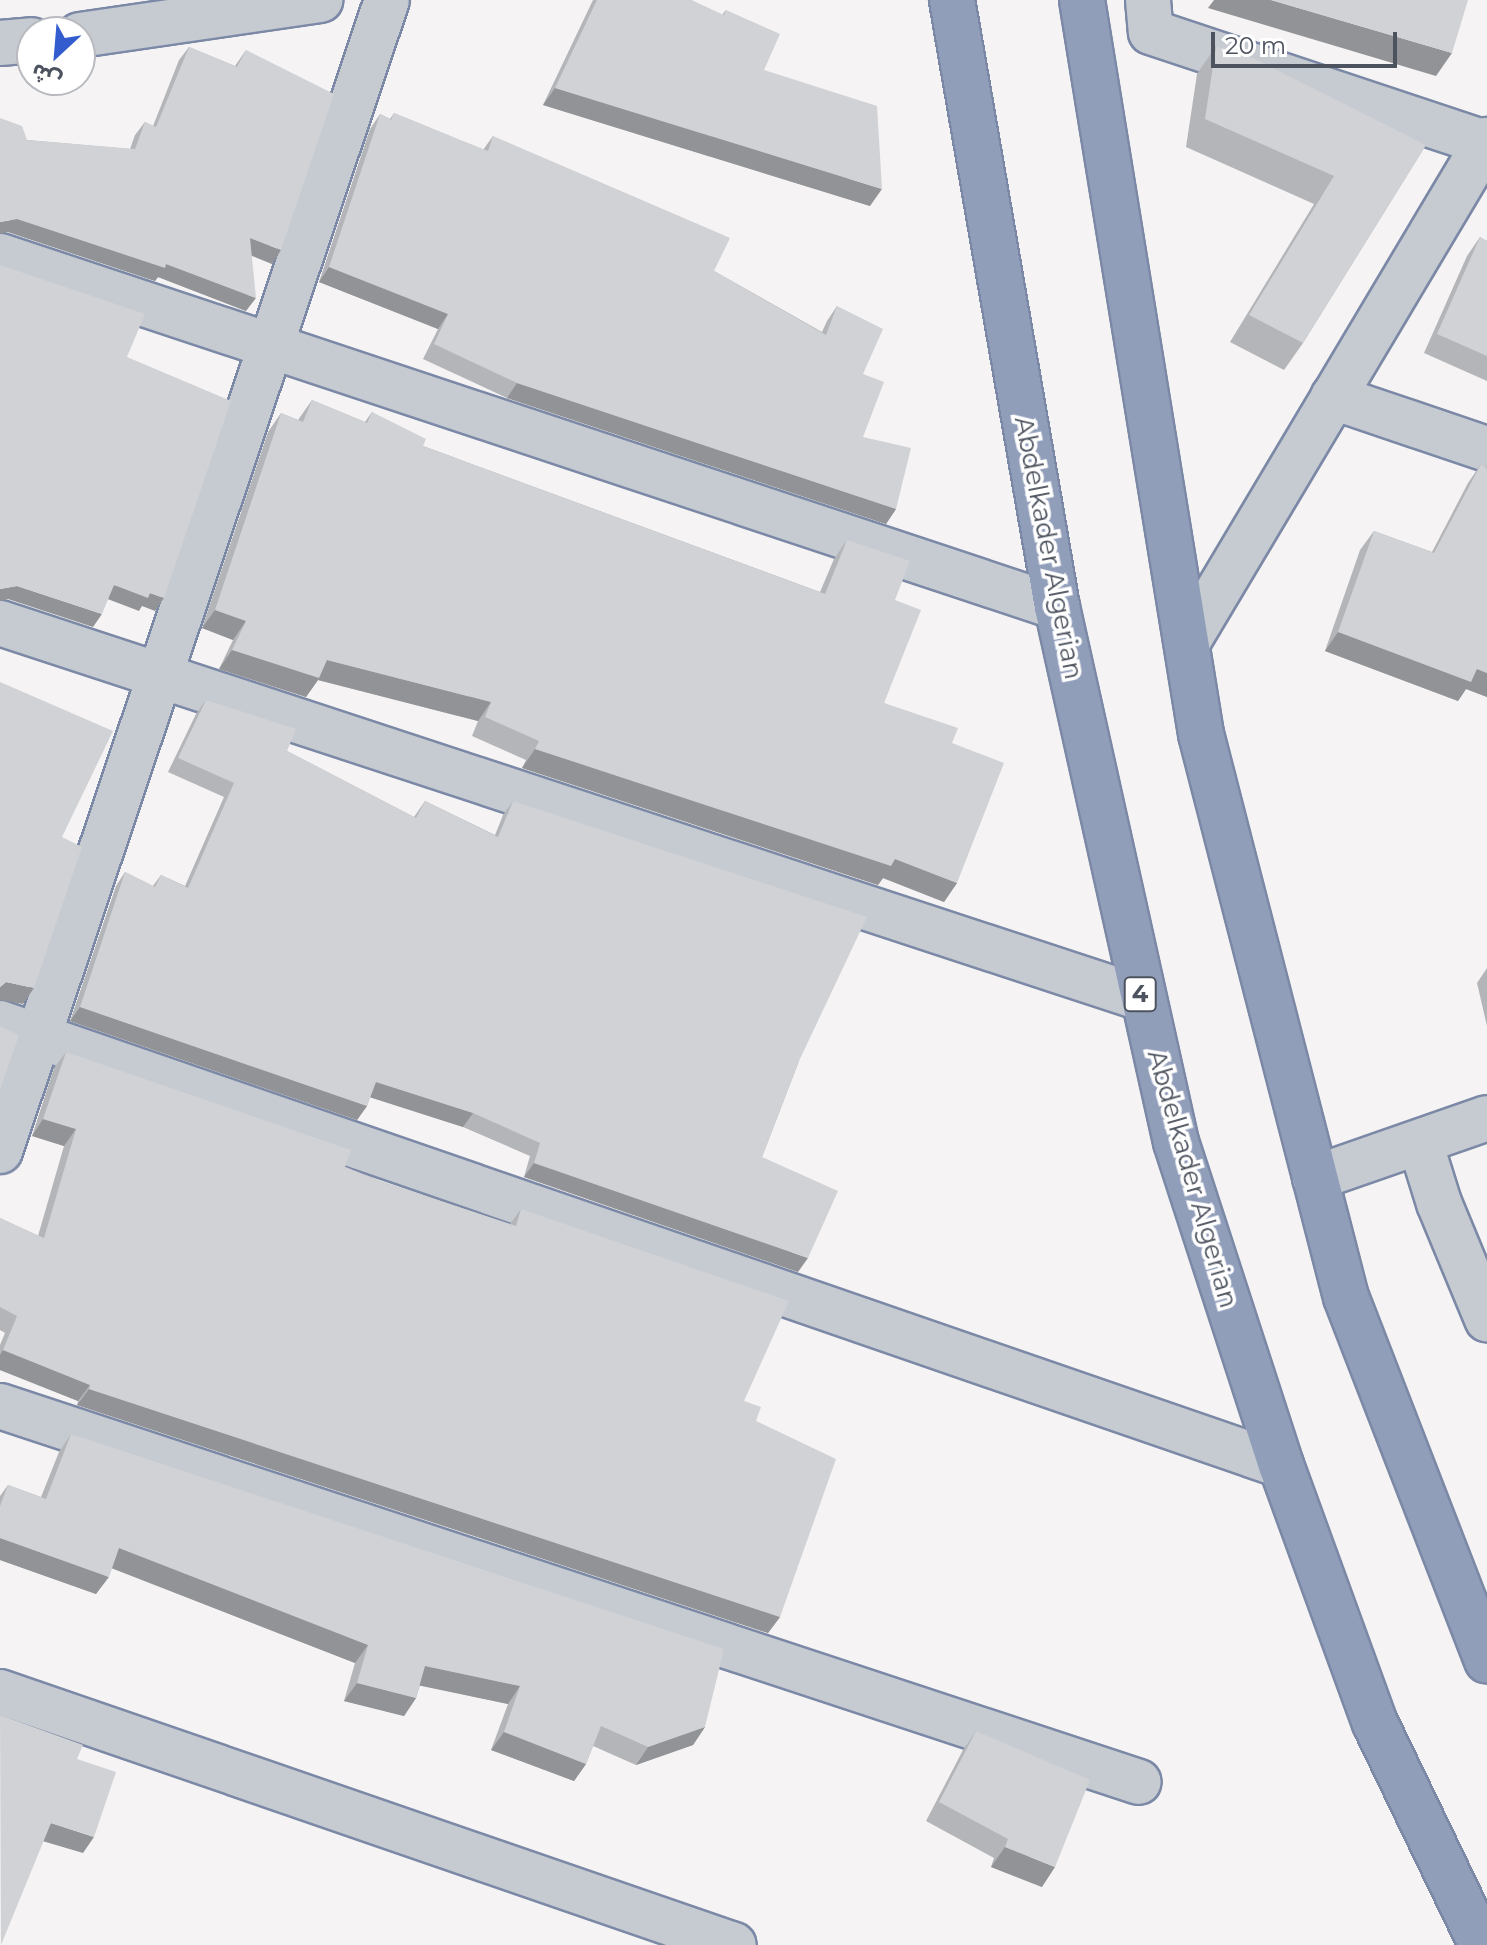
<!DOCTYPE html>
<html>
<head>
<meta charset="utf-8">
<style>
	body { margin:0 }
	#map { position:relative; width:1487px; height:1945px; overflow:hidden; background:#f5f3f3; font-family:Montserrat,"Noto Sans Arabic",sans-serif }
	div>[style] { position:absolute }
	.roads { filter:drop-shadow(2px 0 #7c89a6) drop-shadow(-2px 0 #7c89a6) drop-shadow(0 2px #7c89a6) drop-shadow(0 -2px #7c89a6) }
	.minor>* { height:44px; margin:-22px; padding:0 22px; transform-origin:22px; border-radius:22px; background:#c6cbd2 }
	.highway>* { height:44px; margin:-22px; padding:0 22px; transform-origin:22px; border-radius:22px; background:#919eba }
	.wall>* { inset:0; background:#b3b5b8 }
	.shaded-wall>* { inset:0; background:#929396 }
	.building>* { inset:0; background:#d0d2d6 }
	span { translate:-50% -50%; white-space:nowrap; text-align:center; line-height:1.15; -webkit-text-stroke:7px #fff; paint-order:stroke }
	.shield-label span { padding:2px 6px; background:#fff; border:2px solid; border-radius:6px; -webkit-text-stroke-width:0 }
	.shield-label { font-size:24px; color:#4d535e; font-weight:700 }
	.street-label { font-size:26px; color:#4d535e }
	.north { position:absolute; left:16px; top:16px; width:80px; height:80px; box-sizing:border-box; background:#fff; border:2px solid #b8babf; border-radius:50%; rotate:206deg; font-size:22px; font-weight:700; line-height:32px; text-align:center; color:#4d535e }
	.north::after { content:''; display:block; margin:auto; width:28px; height:36px; background:#335dcf; clip-path:polygon(50% 0,100% 100%,50% 72%,0 100%) }
	.scale { position:absolute; left:1211px; top:32px; width:186px; height:36px; box-sizing:border-box; border:4px solid #4d535e; border-top:0; padding-left:10px; font-size:24px; line-height:28px; white-space:nowrap; color:#4d535e; -webkit-text-stroke:6px #fff; paint-order:stroke }
</style>
</head>
<body>
<div id="map">
	<div class="roads">
		<div class="minor">
			<i style="left:1148px;top:0;width:32px;rotate:85deg"></i>
			<i style="left:1151px;top:32px;width:354px;rotate:18.4deg"></i>
			<i style="left:80px;top:35px;width:243px;rotate:-8.3deg"></i>
			<i style="left:0;top:43px;width:32px;rotate:-5deg"></i>
			<i style="left:0;top:256px;width:1114px;rotate:18.37deg"></i>
			<i style="left:1333px;top:397px;width:163px;rotate:18.7deg"></i>
			<i style="left:0;top:623px;width:1201px;rotate:18.19deg"></i>
			<i style="left:1187px;top:643px;width:586px;rotate:-59.19deg"></i>
			<i style="left:0;top:1023px;width:1355px;rotate:19.04deg"></i>
			<i style="left:1420px;top:1142px;width:64px;rotate:72.7deg"></i>
			<i style="left:1439px;top:1203px;width:126px;rotate:67.5deg"></i>
			<i style="left:0;top:1151px;width:1214px;rotate:-71.42deg"></i>
			<i style="left:1315px;top:1178px;width:182px;rotate:-19.2deg"></i>
			<i style="left:0;top:1406px;width:1199px;rotate:18.27deg"></i>
			<i style="left:0;top:1692px;width:776px;rotate:19.02deg"></i>
		</div>
		<div class="highway">
			<i style="left:952px;top:0;width:616px;rotate:80.19deg"></i>
			<i style="left:1057px;top:607px;width:548px;rotate:77.46deg"></i>
			<i style="left:1176px;top:1142px;width:340px;rotate:72deg"></i>
			<i style="left:1281px;top:1465px;width:275px;rotate:70deg"></i>
			<i style="left:1375px;top:1723px;width:246px;rotate:64.3deg"></i>
			<i style="left:1082px;top:0;width:744px;rotate:80.79deg"></i>
			<i style="left:1201px;top:734px;width:581px;rotate:75.56deg"></i>
			<i style="left:1346px;top:1297px;width:390px;rotate:68.8deg"></i>
		</div>
	</div>
	<div class="wall">
		<i style="clip-path:polygon(593px 0,691px 0,722px 15px,726px 10px,764px 70px,870px 206px,543px 105px)"></i>
		<i style="clip-path:polygon(1216px 46px,1426px 145px,1303px 343px,1284px 370px,1230px 342px,1314px 204px,1186px 147px,1197px 74px)"></i>
		<i style="clip-path:polygon(189px 47px,235px 66px,246px 50px,272px 264px,252px 256px,246px 311px,158px 277px,155px 281px,8px 232px,27px 140px,130px 149px,135px 135px,145px 122px,153px 126px,179px 60px)"></i>
		<i style="clip-path:polygon(394px 113px,483px 150px,493px 136px,714px 271px,822px 332px,827px 321px,837px 306px,863px 374px,863px 437px,896px 509px,886px 524px,507px 398px,423px 359px,438px 329px,319px 282px,370px 129px,380px 114px,390px 119px)"></i>
		<i style="clip-path:polygon(1480px 237px,1487px 241px,1487px 381px,1424px 353px,1467px 256px)"></i>
		<i style="clip-path:polygon(312px 400px,365px 422px,372px 412px,423px 446px,820px 592px,834px 559px,847px 540px,895px 600px,884px 703px,952px 743px,957px 883px,944px 902px,883px 878px,878px 885px,522px 768px,526px 760px,472px 736px,478px 721px,318px 680px,306px 697px,219px 669px,233px 640px,202px 628px,268px 432px,281px 413px,298px 420px)"></i>
		<i style="clip-path:polygon(1481px 464px,1486px 467px,1487px 466px,1487px 697px,1466px 689px,1458px 701px,1325px 651px,1360px 550px,1374px 531px,1432px 552px,1468px 483px)"></i>
		<i style="clip-path:polygon(206px 700px,287px 751px,414px 817px,425px 801px,495px 835px,503px 815px,513px 801px,799px 1061px,762px 1157px,798px 1272px,524px 1177px,530px 1156px,463px 1127px,370px 1097px,367px 1106px,357px 1120px,70px 1021px,116px 886px,125px 872px,153px 886px,161px 875px,185px 886px,224px 797px,168px 772px,196px 714px)"></i>
		<i style="clip-path:polygon(1487px 968px,1487px 1026px,1477px 983px)"></i>
		<i style="clip-path:polygon(66px 1052px,380px 1181px,510px 1224px,521px 1209px,744px 1401px,756px 1421px,780px 1617px,768px 1633px,77px 1405px,78px 1401px,0 1370px,0 1345px,5px 1333px,0 1330px,0 1218px,38px 1236px,64px 1146px,32px 1136px,54px 1068px)"></i>
		<i style="clip-path:polygon(71px 1434px,705px 1727px,693px 1745px,636px 1765px,593px 1746px,586px 1764px,574px 1781px,491px 1750px,508px 1704px,420px 1685px,416px 1698px,404px 1716px,344px 1701px,355px 1663px,112px 1568px,96px 1594px,0 1560px,0 1496px,8px 1485px,41px 1497px,59px 1452px)"></i>
		<i style="clip-path:polygon(976px 1731px,1042px 1887px,991px 1867px,994px 1858px,926px 1821px,963px 1750px)"></i>
	</div>
	<div class="shaded-wall">
		<i style="clip-path:polygon(1214px 0,1271px 0,1452px 53px,1436px 76px,1208px 8px)"></i>
		<i style="clip-path:polygon(555px 88px,882px 189px,870px 206px,543px 105px)"></i>
		<i style="clip-path:polygon(17px 219px,166px 264px,256px 298px,246px 311px,158px 277px,155px 281px,8px 232px,0 234px,0 222px)"></i>
		<i style="clip-path:polygon(250px 238px,281px 250px,272px 264px,241px 251px)"></i>
		<i style="clip-path:polygon(329px 267px,448px 314px,438px 329px,319px 282px)"></i>
		<i style="clip-path:polygon(517px 383px,896px 509px,886px 524px,507px 398px)"></i>
		<i style="clip-path:polygon(114px 585px,150px 593px,164px 598px,155px 611px,142px 606px,139px 611px,105px 598px)"></i>
		<i style="clip-path:polygon(17px 586px,102px 614px,93px 627px,8px 599px,0 601px,0 589px)"></i>
		<i style="clip-path:polygon(215px 610px,246px 621px,233px 640px,202px 628px)"></i>
		<i style="clip-path:polygon(1338px 632px,1477px 669px,1487px 673px,1487px 697px,1466px 689px,1458px 701px,1325px 651px)"></i>
		<i style="clip-path:polygon(232px 650px,327px 660px,491px 702px,478px 721px,318px 680px,306px 697px,219px 669px)"></i>
		<i style="clip-path:polygon(535px 749px,895px 859px,957px 883px,944px 902px,883px 878px,878px 885px,522px 768px)"></i>
		<i style="clip-path:polygon(6px 982px,34px 988px,23px 1004px,0 1000px,0 987px)"></i>
		<i style="clip-path:polygon(80px 1007px,367px 1106px,357px 1120px,70px 1021px)"></i>
		<i style="clip-path:polygon(376px 1082px,473px 1113px,463px 1127px,366px 1096px)"></i>
		<i style="clip-path:polygon(43px 1119px,76px 1129px,64px 1146px,32px 1136px)"></i>
		<i style="clip-path:polygon(534px 1163px,808px 1258px,798px 1272px,524px 1177px)"></i>
		<i style="clip-path:polygon(3px 1350px,90px 1385px,78px 1401px,0 1370px,0 1355px)"></i>
		<i style="clip-path:polygon(89px 1389px,780px 1617px,768px 1633px,77px 1405px)"></i>
		<i style="clip-path:polygon(0 1538px,109px 1577px,96px 1594px,0 1560px)"></i>
		<i style="clip-path:polygon(119px 1548px,368px 1645px,355px 1663px,106px 1566px)"></i>
		<i style="clip-path:polygon(425px 1666px,520px 1686px,508px 1704px,412px 1684px)"></i>
		<i style="clip-path:polygon(357px 1683px,416px 1698px,404px 1716px,344px 1701px)"></i>
		<i style="clip-path:polygon(705px 1727px,693px 1745px,636px 1765px,648px 1747px)"></i>
		<i style="clip-path:polygon(504px 1732px,586px 1764px,574px 1781px,491px 1750px)"></i>
		<i style="clip-path:polygon(51px 1823px,94px 1837px,83px 1853px,39px 1840px)"></i>
		<i style="clip-path:polygon(1005px 1847px,1055px 1867px,1042px 1887px,991px 1867px)"></i>
	</div>
	<div class="building">
		<i style="clip-path:polygon(597px 0,691px 0,724px 15px,726px 10px,780px 34px,764px 70px,877px 106px,882px 189px,555px 88px)"></i>
		<i style="clip-path:polygon(1271px 0,1468px 0,1452px 53px)"></i>
		<i style="clip-path:polygon(1216px 46px,1255px 59px,1426px 145px,1303px 343px,1249px 315px,1334px 176px,1205px 119px)"></i>
		<i style="clip-path:polygon(189px 47px,237px 67px,246px 50px,334px 94px,281px 250px,250px 238px,256px 298px,166px 264px,165px 268px,17px 219px,0 222px,0 118px,22px 126px,27px 140px,135px 149px,145px 122px,156px 127px)"></i>
		<i style="clip-path:polygon(394px 113px,488px 151px,493px 136px,730px 238px,714px 271px,826px 335px,837px 306px,883px 329px,863px 374px,884px 382px,863px 437px,911px 448px,896px 509px,517px 383px,434px 344px,448px 314px,329px 267px,380px 114px,391px 120px)"></i>
		<i style="clip-path:polygon(1480px 237px,1487px 241px,1487px 356px,1437px 334px)"></i>
		<i style="clip-path:polygon(0 265px,145px 314px,127px 357px,231px 401px,164px 598px,150px 593px,148px 598px,114px 585px,102px 614px,17px 586px,0 589px)"></i>
		<i style="clip-path:polygon(312px 400px,367px 423px,372px 412px,426px 439px,423px 446px,825px 594px,847px 540px,910px 561px,895px 600px,921px 610px,884px 703px,958px 728px,952px 743px,1004px 763px,957px 883px,895px 859px,891px 866px,535px 749px,539px 741px,485px 717px,491px 702px,327px 660px,319px 678px,232px 650px,246px 621px,215px 610px,281px 413px,303px 422px)"></i>
		<i style="clip-path:polygon(1481px 464px,1487px 468px,1487px 673px,1477px 669px,1471px 682px,1338px 632px,1374px 531px,1434px 553px)"></i>
		<i style="clip-path:polygon(0 682px,113px 731px,62px 837px,82px 847px,34px 988px,6px 982px,0 987px)"></i>
		<i style="clip-path:polygon(206px 700px,296px 729px,287px 751px,416px 818px,425px 801px,498px 837px,513px 801px,867px 917px,799px 1061px,762px 1157px,838px 1191px,808px 1258px,534px 1163px,540px 1143px,473px 1113px,376px 1082px,367px 1106px,80px 1007px,125px 872px,155px 887px,161px 875px,188px 888px,234px 783px,178px 758px)"></i>
		<i style="clip-path:polygon(0 1026px,19px 1035px,0 1090px)"></i>
		<i style="clip-path:polygon(66px 1052px,351px 1150px,345px 1167px,380px 1181px,516px 1226px,521px 1209px,789px 1301px,744px 1401px,761px 1407px,756px 1421px,836px 1459px,780px 1617px,89px 1389px,90px 1385px,3px 1350px,17px 1316px,0 1307px,0 1218px,44px 1238px,76px 1129px,43px 1119px)"></i>
		<i style="clip-path:polygon(71px 1434px,724px 1649px,705px 1727px,648px 1747px,601px 1726px,586px 1764px,504px 1732px,520px 1686px,425px 1666px,416px 1698px,357px 1683px,368px 1645px,119px 1548px,109px 1577px,0 1538px,0 1506px,8px 1485px,46px 1499px)"></i>
		<i style="clip-path:polygon(0 1715px,83px 1745px,77px 1759px,116px 1772px,94px 1837px,51px 1823px,1px 1945px)"></i>
		<i style="clip-path:polygon(976px 1731px,1090px 1780px,1055px 1867px,1005px 1847px,1008px 1839px,939px 1802px)"></i>
	</div>
	<div class="shield-label">
		<span style="left:1140px;top:994px">4</span>
	</div>
	<div class="street-label">
		<span style="left:1048px;top:548px;rotate:79deg">Abdelkader Algerian</span>
		<span style="left:1192px;top:1179px;rotate:74deg">Abdelkader Algerian</span>
	</div>
	<div class="north">ش</div>
	<div class="scale">20 m</div>
</div>
</body>
</html>
